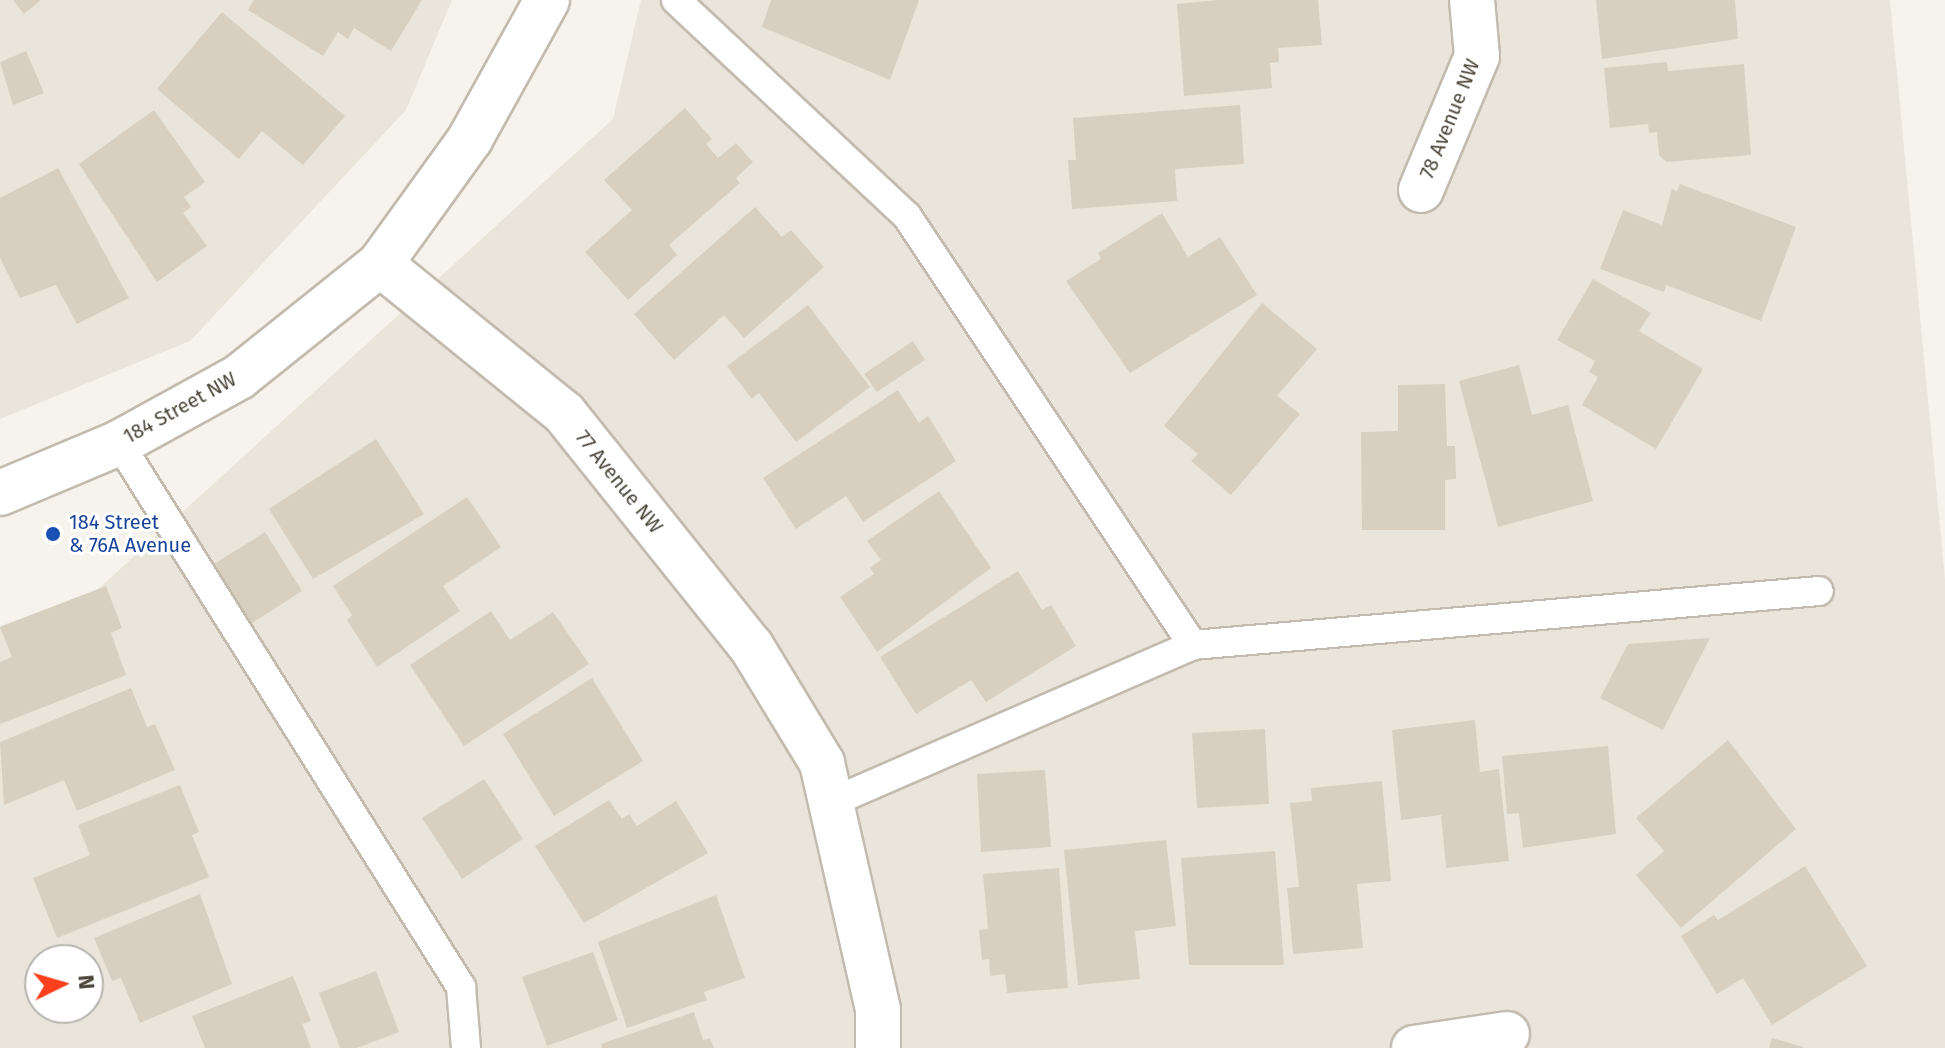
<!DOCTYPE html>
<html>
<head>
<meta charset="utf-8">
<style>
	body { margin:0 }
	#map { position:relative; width:1945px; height:1048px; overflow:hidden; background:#f6f3ec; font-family:"Fira Sans",sans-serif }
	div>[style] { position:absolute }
	.residential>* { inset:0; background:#eae5da }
	.building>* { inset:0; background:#d8cfc1 }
	.roads { filter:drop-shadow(2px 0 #c2bbae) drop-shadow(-2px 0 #c2bbae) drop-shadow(0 2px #c2bbae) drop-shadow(0 -2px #c2bbae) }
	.service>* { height:28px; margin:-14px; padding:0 14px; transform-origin:14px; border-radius:14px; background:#fff }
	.minor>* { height:44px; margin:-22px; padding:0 22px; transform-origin:22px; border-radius:22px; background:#fff }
	.tertiary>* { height:44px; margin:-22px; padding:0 22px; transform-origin:22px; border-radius:22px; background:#fff }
	.dots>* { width:22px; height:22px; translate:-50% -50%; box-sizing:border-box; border:4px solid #fff; border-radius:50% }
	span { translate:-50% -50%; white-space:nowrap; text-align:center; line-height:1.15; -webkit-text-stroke:6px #fff; paint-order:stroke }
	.street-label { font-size:20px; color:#4b4439 }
	.transit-label { font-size:20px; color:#164399 }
	.left { translate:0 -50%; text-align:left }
	.north { position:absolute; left:24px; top:944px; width:80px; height:80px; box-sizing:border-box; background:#fff; border:2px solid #b7b4b0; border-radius:50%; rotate:85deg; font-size:22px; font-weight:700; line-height:32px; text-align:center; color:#4b4439 }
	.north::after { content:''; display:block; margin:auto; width:28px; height:36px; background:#fc3f1d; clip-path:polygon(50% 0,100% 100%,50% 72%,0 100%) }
</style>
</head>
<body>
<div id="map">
	<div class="residential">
		<i style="clip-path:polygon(0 0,452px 0,406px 110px,190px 341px,0 419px)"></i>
		<i style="clip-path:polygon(evenodd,641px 0,1890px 0,1945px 579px,1945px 1048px,0 1048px,0 626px,96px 591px,613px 119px,641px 0,40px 960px,88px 960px,88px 1008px,40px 1008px,40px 960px)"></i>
	</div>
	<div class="building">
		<i style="clip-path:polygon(13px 0,41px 0,24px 14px)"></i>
		<i style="clip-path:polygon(254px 0,422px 0,391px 51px,354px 28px,348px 39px,338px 32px,323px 56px,248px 10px)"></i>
		<i style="clip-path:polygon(771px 0,919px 0,890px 80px,762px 27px)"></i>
		<i style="clip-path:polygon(1218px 0,1318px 0,1322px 45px,1278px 48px,1279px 62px,1270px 63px,1272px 88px,1184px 96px,1177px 4px)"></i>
		<i style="clip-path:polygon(1596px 0,1735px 0,1738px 39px,1602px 59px)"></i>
		<i style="clip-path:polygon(222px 12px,345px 116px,303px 165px,262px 131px,239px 159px,157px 89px)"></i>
		<i style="clip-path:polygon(26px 51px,44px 93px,13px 105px,0 62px)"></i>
		<i style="clip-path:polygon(1667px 62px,1668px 71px,1744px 64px,1751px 155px,1666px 162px,1659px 155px,1657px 132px,1649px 133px,1648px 124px,1610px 128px,1604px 68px)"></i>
		<i style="clip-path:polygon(1240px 105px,1244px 164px,1175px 169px,1177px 201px,1072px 209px,1068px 160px,1076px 160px,1073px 118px)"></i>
		<i style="clip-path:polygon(685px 108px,712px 139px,706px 144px,718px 158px,736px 143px,753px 162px,736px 178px,740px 183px,669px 245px,677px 255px,628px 300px,585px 252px,632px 210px,604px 180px)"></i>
		<i style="clip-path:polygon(154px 110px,205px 182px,184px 197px,191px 207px,183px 213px,207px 246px,157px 282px,79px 164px)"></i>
		<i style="clip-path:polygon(58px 168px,129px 298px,77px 324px,56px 285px,20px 298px,0 258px,0 198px)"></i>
		<i style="clip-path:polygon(1680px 184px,1796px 227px,1761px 321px,1666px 285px,1664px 292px,1600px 269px,1623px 210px,1662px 225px,1672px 189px,1677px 191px)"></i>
		<i style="clip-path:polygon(755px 207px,782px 237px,791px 230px,824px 267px,744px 338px,724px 315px,674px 360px,634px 314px)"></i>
		<i style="clip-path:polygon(1162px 213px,1188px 257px,1220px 237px,1257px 295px,1130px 373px,1066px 281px,1101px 259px,1098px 253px)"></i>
		<i style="clip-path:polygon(1593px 279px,1651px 313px,1639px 331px,1703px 369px,1656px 449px,1582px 405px,1598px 377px,1589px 372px,1595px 361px,1557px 340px)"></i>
		<i style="clip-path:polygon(1262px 303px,1317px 349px,1277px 396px,1300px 414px,1231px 495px,1191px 461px,1198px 454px,1164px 426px)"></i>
		<i style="clip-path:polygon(808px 305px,870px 387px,796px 442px,759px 393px,752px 399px,727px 366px)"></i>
		<i style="clip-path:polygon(913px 341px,925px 360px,877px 392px,864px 374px)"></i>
		<i style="clip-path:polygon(1519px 365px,1532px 415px,1568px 405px,1593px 501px,1498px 527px,1459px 381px)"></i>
		<i style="clip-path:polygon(1445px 384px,1447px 446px,1455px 446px,1456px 479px,1445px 480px,1445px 530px,1362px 530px,1361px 432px,1398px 431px,1398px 385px)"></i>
		<i style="clip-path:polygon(898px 390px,919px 423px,928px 416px,956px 461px,863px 522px,846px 496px,796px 529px,763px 478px)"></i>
		<i style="clip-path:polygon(376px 439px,424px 514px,313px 579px,269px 509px)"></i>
		<i style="clip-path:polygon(939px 491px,991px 568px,877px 652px,840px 597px,874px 574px,870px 568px,881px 560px,867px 541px)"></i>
		<i style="clip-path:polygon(467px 497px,501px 547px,443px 586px,460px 611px,377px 667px,347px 620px,352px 615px,333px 586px)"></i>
		<i style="clip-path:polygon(265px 532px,302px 591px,249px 625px,211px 566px)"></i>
		<i style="clip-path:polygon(1018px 571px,1042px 610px,1051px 605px,1076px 646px,986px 702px,971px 680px,916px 714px,880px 657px)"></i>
		<i style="clip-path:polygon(106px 586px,122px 628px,111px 633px,126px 675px,0 724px,0 662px,12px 657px,0 627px)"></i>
		<i style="clip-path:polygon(491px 611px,510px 640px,553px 612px,589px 664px,464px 746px,410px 665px)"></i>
		<i style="clip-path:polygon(1710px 638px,1663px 730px,1600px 698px,1628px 644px)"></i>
		<i style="clip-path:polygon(592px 678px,643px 761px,554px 816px,503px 734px)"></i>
		<i style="clip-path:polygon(131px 688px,147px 727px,155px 724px,175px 770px,77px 811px,64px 780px,4px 805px,0 742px)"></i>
		<i style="clip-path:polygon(1475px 720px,1480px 772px,1499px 769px,1509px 861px,1446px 868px,1441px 815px,1401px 820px,1392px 730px)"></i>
		<i style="clip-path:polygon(1265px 729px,1269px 804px,1197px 808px,1192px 733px)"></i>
		<i style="clip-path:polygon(1728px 740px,1796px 829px,1681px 928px,1636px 875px,1664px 851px,1636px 818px)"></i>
		<i style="clip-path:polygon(1608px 746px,1616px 834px,1523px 848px,1519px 813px,1507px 814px,1502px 756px)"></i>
		<i style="clip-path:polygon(1045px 770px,1051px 847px,981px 852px,977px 774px)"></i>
		<i style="clip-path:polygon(484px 779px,523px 839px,462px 879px,422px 818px)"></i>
		<i style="clip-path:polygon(1382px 781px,1391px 881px,1357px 884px,1363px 948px,1293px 954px,1287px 888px,1299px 887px,1290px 803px,1312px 801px,1311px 788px)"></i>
		<i style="clip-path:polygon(180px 785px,199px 832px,192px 835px,209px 877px,57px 938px,33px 878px,90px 855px,78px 825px)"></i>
		<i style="clip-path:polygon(609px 800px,622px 819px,629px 814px,637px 826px,676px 801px,708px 853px,584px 923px,535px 846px)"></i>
		<i style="clip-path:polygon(1166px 840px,1176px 926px,1135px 931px,1140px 979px,1078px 985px,1064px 850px)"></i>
		<i style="clip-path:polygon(1275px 851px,1284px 965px,1189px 965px,1181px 858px)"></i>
		<i style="clip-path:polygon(1805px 866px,1867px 966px,1772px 1025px,1743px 978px,1717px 994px,1681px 936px,1714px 915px,1718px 920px)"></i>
		<i style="clip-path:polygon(1059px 868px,1068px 988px,1007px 993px,1005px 974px,990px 976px,989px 959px,982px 960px,979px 930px,988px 929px,983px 874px)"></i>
		<i style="clip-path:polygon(200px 894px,232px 984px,140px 1023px,121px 978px,112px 981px,94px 938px)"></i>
		<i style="clip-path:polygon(716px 895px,745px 978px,704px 992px,707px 1000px,627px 1028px,598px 942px)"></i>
		<i style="clip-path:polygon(593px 952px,618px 1020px,547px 1046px,522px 977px)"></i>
		<i style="clip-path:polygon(376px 971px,399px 1032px,357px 1048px,340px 1048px,319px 993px)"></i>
		<i style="clip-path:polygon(293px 976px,311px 1021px,302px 1024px,311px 1048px,205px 1048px,192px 1016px)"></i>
		<i style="clip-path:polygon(694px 1012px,703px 1040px,710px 1038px,714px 1048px,602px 1048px,601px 1044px)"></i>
		<i style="clip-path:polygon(1772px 1038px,1803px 1047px,1803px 1048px,1769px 1048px)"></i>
	</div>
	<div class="roads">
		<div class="service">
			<i style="left:676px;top:0;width:316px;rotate:43.1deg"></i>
			<i style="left:907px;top:216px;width:516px;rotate:56.31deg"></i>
			<i style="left:119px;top:443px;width:643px;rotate:57.84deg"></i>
			<i style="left:461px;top:987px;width:61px;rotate:85.3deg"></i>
			<i style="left:832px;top:802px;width:394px;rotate:-23.5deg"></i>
			<i style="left:1193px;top:645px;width:628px;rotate:-4.93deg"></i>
		</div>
		<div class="minor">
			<i style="left:1421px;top:190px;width:145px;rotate:-67.3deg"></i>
			<i style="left:1477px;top:56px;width:56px;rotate:-95.1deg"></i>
			<i style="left:380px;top:264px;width:237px;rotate:39deg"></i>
			<i style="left:564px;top:413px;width:299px;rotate:51.3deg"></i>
			<i style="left:751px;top:646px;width:137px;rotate:58.7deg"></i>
			<i style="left:822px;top:763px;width:253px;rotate:77.2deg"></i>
			<i style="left:878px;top:1010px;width:38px;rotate:90deg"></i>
			<i style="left:1414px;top:1048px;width:94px;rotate:-8.6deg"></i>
		</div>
		<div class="tertiary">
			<i style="left:0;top:493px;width:129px;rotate:-22.8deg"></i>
			<i style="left:119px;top:443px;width:137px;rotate:-28.8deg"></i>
			<i style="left:239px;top:377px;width:181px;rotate:-38.7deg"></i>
			<i style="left:380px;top:264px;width:154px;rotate:-54.2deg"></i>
			<i style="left:470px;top:139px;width:159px;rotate:-61deg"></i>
		</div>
	</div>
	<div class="dots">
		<i style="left:53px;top:534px;background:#1a4fb4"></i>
	</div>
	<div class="street-label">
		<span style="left:1450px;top:119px;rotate:-68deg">78 Avenue NW</span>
		<span style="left:180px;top:408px;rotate:-29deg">184 Street NW</span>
		<span style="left:619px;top:482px;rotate:51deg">77 Avenue NW</span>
	</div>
	<div class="transit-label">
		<span class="left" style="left:69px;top:534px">184 Street<br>&amp; 76A Avenue</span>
	</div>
	<div class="north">N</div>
</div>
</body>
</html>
